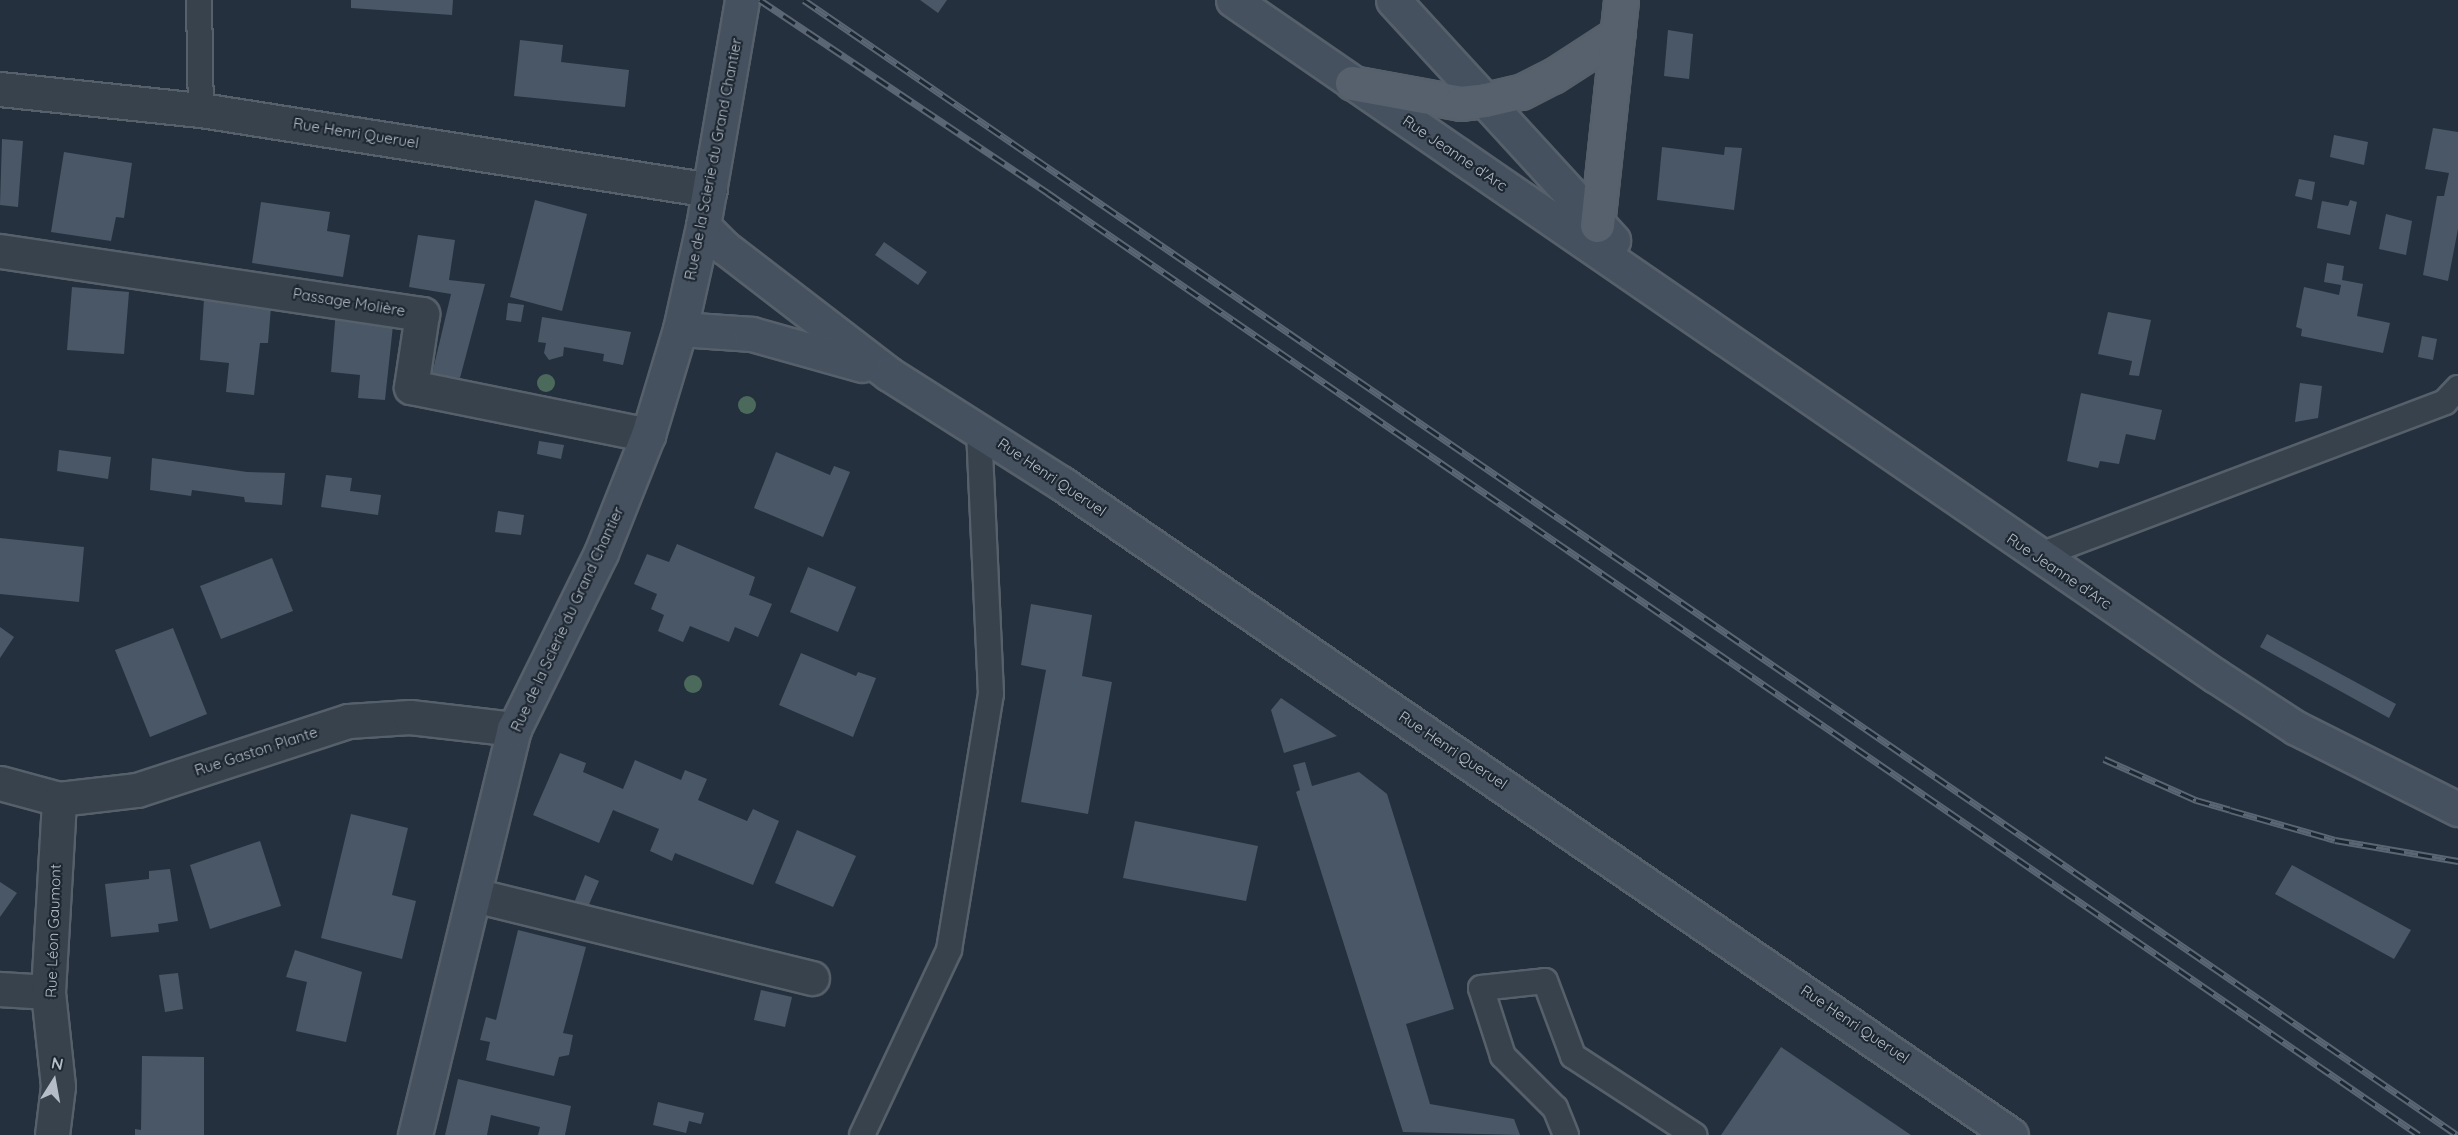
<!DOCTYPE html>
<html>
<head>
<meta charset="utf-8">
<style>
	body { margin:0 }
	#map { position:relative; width:2458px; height:1135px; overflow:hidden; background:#24303d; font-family:Quicksand,sans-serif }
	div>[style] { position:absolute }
	.building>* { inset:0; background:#4a5766 }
	.roads { filter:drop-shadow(2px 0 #56606b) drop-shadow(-2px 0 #56606b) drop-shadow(0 2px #56606b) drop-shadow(0 -2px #56606b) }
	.lane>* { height:24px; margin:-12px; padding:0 12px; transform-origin:12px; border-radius:12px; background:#38424d }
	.street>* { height:33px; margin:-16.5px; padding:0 16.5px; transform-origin:16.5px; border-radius:16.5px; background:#38424d }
	.secondary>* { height:33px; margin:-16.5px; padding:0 16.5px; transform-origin:16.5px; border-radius:16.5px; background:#465160 }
	.primary>* { height:33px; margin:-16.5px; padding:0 16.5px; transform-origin:16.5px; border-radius:16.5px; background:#56616d }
	.rail>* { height:7px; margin-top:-3.5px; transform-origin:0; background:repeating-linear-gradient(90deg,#1d2732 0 14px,#5a6674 0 28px); box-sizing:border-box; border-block:2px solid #5a6674 }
	.trees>* { width:18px; height:18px; margin:-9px; border-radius:50%; background:#4b6a5b }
	span { translate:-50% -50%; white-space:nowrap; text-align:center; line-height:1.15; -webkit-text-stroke:4.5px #1d2732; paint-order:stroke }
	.street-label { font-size:15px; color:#b4bdc8 }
	.north { position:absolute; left:24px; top:1051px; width:60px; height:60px; -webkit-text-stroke:4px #1d2732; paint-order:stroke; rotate:11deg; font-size:16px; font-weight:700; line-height:24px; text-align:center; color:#b4bdc8 }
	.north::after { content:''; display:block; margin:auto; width:21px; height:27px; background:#b4bdc8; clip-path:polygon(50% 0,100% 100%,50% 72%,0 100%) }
</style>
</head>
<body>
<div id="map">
	<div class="building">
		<i style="clip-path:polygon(351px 0,453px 0,452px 15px,351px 8px)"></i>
		<i style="clip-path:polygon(920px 0,947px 0,938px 13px)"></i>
		<i style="clip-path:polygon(1668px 30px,1693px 34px,1689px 79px,1664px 76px)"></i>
		<i style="clip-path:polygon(520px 40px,563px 45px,561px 62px,629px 70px,625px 107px,514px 96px)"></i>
		<i style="clip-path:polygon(2433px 128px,2458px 132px,2458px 229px,2448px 281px,2423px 275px,2437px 196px,2444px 196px,2449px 173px,2425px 169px)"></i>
		<i style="clip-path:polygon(2334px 135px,2368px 142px,2364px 165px,2330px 157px)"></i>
		<i style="clip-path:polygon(2px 139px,23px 141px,18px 207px,0 205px)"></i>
		<i style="clip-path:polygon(1662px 147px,1724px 155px,1725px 147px,1742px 148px,1734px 210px,1657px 200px)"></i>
		<i style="clip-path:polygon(64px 152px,132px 163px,124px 218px,116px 217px,111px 241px,51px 232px)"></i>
		<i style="clip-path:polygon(2299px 179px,2315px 182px,2312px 200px,2295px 196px)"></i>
		<i style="clip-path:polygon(535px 200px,587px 214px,562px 311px,510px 297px)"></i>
		<i style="clip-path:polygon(2350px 200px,2357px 202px,2350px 235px,2317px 228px,2322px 201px,2348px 206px)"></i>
		<i style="clip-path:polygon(261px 202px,330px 212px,327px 231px,350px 235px,343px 277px,252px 263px)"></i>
		<i style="clip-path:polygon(2386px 214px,2412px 221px,2406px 255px,2379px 249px)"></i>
		<i style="clip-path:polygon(418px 235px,455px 240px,449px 280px,485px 284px,460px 378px,432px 374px,451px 294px,409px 287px)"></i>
		<i style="clip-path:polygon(884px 242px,927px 272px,918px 285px,875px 255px)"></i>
		<i style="clip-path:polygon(2327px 263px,2344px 266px,2342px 280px,2363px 284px,2357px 316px,2390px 323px,2383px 353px,2301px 336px,2302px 329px,2296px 327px,2304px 287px,2339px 295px,2341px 285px,2324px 282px)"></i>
		<i style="clip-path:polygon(72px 287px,129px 292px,124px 354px,67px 350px)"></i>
		<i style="clip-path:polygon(204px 299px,271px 307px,268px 343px,260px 343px,254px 395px,226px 392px,229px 363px,200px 360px)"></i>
		<i style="clip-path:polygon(508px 303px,524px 305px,521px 322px,506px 320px)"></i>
		<i style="clip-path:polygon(336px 310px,394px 316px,385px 400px,358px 398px,360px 375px,331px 372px)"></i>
		<i style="clip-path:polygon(2108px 312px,2151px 320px,2139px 376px,2129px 375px,2132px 361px,2098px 354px)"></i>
		<i style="clip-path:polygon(542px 317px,631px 332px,623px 365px,603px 361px,604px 354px,564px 347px,563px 356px,549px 360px,544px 353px,546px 343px,538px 342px)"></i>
		<i style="clip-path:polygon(2422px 336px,2437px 339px,2433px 360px,2418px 357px)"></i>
		<i style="clip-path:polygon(2300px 383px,2322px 386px,2318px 418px,2295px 422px)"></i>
		<i style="clip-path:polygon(2081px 393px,2162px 410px,2155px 440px,2126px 434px,2119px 464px,2100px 461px,2098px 468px,2067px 461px)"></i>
		<i style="clip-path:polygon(539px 441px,564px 445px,561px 459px,537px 454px)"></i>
		<i style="clip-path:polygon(59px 450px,111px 457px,108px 479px,57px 471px)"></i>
		<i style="clip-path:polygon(776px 452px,830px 475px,834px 466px,850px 472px,823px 537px,754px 508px)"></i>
		<i style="clip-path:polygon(152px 458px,247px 472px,285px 473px,282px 505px,245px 502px,244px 497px,192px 490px,191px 496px,150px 490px)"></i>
		<i style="clip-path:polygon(326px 475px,352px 478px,350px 491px,381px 495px,378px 515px,321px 507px)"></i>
		<i style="clip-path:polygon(498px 511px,524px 515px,521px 535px,495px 532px)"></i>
		<i style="clip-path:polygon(0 538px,84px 547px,79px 602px,0 594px)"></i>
		<i style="clip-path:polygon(677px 544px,755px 577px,749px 595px,772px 604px,758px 637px,735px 627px,729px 642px,690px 626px,683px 642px,658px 631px,664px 615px,651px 609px,657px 594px,634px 584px,647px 554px,669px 562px)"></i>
		<i style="clip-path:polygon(272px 558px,293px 611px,221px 639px,200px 586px)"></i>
		<i style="clip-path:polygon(808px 567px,856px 587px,838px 632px,790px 612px)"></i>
		<i style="clip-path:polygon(1031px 604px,1092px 615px,1082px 676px,1112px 682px,1088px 814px,1021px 802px,1046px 670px,1021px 665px)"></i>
		<i style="clip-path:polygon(0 627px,14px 637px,0 658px)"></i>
		<i style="clip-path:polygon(173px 628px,207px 714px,150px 737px,115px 650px)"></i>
		<i style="clip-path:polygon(2267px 634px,2396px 704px,2389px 718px,2260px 647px)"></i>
		<i style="clip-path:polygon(801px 653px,856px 676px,858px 672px,876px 678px,853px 737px,779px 705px)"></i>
		<i style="clip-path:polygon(1281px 698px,1337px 736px,1284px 753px,1271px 710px)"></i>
		<i style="clip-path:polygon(560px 753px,586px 763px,583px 772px,623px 789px,635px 760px,681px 780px,685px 770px,707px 779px,698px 800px,747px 821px,753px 809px,779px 821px,753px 885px,675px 853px,672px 861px,650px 851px,659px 829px,613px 810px,599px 843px,533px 815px)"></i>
		<i style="clip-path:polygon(1305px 762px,1312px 786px,1359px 772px,1387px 794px,1454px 1009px,1406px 1024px,1430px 1104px,1514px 1119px,1520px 1135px,1403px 1132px,1296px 792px,1300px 790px,1293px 765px)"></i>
		<i style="clip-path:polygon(351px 814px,408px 828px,392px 895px,416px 901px,402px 959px,321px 938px)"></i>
		<i style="clip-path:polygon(1135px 821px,1258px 846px,1246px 901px,1123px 878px)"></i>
		<i style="clip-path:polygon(797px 830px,856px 856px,833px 907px,775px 883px)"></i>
		<i style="clip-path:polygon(260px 841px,281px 906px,210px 929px,190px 865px)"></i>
		<i style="clip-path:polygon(2292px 865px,2411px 930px,2394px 959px,2275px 894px)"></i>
		<i style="clip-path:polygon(170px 869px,178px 921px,158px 924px,159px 932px,111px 937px,105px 884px,149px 879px,149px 871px)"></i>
		<i style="clip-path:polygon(585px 875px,599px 881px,588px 907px,574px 903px)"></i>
		<i style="clip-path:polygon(0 882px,17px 893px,0 917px)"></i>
		<i style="clip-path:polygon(518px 930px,586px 947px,563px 1033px,573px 1035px,569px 1055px,559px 1057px,554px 1076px,486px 1060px,490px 1042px,480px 1040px,486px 1017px,496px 1020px)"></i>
		<i style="clip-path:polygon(295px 950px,362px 972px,346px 1042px,296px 1031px,307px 982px,286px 977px)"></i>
		<i style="clip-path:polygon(178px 973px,183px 1009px,165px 1012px,159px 975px)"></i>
		<i style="clip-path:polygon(761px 990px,792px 997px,785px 1027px,754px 1020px)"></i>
		<i style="clip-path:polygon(1781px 1047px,1911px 1135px,1721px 1135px)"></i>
		<i style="clip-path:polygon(142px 1056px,204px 1057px,204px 1135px,135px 1135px,135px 1129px,141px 1130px)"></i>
		<i style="clip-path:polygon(458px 1079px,571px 1106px,565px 1135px,538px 1135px,540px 1127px,491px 1115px,487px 1135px,445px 1135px)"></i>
		<i style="clip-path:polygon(658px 1102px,704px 1113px,701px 1124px,689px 1121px,686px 1133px,653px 1125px)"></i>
	</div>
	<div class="roads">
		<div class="lane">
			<i style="left:199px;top:0;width:110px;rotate:89deg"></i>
			<i style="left:2038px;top:556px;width:435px;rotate:-20.7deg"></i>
			<i style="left:2445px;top:402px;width:19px;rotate:-47deg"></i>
			<i style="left:862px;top:1135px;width:204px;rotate:-64.8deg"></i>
			<i style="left:949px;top:950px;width:259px;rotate:-80.7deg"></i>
			<i style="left:991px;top:694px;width:267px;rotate:-92.6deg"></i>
			<i style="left:1566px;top:1135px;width:29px;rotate:-112deg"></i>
			<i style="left:1555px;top:1108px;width:74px;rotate:-135deg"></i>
			<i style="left:1503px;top:1056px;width:71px;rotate:-107.9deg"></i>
			<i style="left:1481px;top:988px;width:64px;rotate:-6.2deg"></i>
			<i style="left:1545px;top:981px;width:80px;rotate:69.5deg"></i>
			<i style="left:1573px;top:1056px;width:145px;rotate:33.1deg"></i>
		</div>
		<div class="street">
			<i style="left:0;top:89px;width:202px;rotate:6deg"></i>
			<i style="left:201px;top:110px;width:515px;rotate:8.93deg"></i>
			<i style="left:0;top:251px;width:427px;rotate:8.5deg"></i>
			<i style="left:422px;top:314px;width:74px;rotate:98.6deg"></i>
			<i style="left:411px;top:387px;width:242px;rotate:11.4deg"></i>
			<i style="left:0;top:783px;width:61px;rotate:15.2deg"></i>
			<i style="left:59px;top:799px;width:79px;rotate:-6.6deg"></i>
			<i style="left:137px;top:790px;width:222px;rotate:-18.1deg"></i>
			<i style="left:348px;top:721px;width:62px;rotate:-3.7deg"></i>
			<i style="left:410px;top:717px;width:105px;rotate:6.6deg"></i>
			<i style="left:474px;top:895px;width:348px;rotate:13.8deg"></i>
			<i style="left:0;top:989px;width:48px;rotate:3.6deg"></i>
			<i style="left:52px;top:1135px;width:49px;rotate:-83deg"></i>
			<i style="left:58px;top:1086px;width:95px;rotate:-96.1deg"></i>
			<i style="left:48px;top:992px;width:193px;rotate:-86.7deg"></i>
		</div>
		<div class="secondary">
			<i style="left:1233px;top:0;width:1193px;rotate:34.52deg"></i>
			<i style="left:2216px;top:676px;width:95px;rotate:33deg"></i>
			<i style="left:2296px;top:728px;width:181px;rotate:26.6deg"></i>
			<i style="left:1393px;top:0;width:326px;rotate:47.5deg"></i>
			<i style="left:703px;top:226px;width:30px;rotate:45deg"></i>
			<i style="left:724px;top:247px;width:208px;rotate:37.6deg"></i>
			<i style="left:889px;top:374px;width:204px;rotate:32.4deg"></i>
			<i style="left:1061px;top:483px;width:1152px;rotate:34.46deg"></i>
			<i style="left:680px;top:329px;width:72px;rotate:4deg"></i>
			<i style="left:752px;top:334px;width:114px;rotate:15.7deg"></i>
			<i style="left:415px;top:1135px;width:418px;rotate:-76.3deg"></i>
			<i style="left:514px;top:729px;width:196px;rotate:-63.7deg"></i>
			<i style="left:601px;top:553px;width:127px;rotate:-68.3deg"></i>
			<i style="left:648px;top:435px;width:111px;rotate:-73.2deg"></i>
			<i style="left:680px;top:329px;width:106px;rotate:-77.4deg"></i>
			<i style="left:703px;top:226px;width:229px;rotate:-80.2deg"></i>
		</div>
		<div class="primary">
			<i style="left:1352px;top:83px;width:111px;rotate:10.4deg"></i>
			<i style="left:1461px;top:103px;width:24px;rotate:-7deg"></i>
			<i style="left:1485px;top:100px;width:37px;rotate:-13deg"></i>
			<i style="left:1521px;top:92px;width:36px;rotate:-27deg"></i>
			<i style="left:1553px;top:76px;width:77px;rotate:-32.9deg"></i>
			<i style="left:1597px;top:225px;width:226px;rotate:-83.9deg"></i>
		</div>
	</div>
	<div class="rail">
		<i style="left:760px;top:0;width:347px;rotate:33.8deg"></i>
		<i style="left:1048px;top:193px;width:1663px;rotate:34.49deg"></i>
		<i style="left:804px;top:0;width:2005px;rotate:34.47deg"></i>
		<i style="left:2104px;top:759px;width:101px;rotate:24deg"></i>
		<i style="left:2196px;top:800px;width:35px;rotate:16deg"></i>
		<i style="left:2230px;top:810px;width:109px;rotate:15.9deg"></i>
		<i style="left:2335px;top:840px;width:125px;rotate:9.7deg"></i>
	</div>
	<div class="trees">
		<i style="left:546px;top:383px"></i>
		<i style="left:747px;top:405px"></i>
		<i style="left:693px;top:684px"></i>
	</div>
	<div class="street-label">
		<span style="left:356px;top:133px;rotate:9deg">Rue Henri Queruel</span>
		<span style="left:1455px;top:153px;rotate:34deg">Rue Jeanne d'Arc</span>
		<span style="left:713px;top:159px;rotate:-79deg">Rue de la Scierie du Grand Chantier</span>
		<span style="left:349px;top:302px;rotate:9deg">Passage Molière</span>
		<span style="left:1052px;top:477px;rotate:34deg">Rue Henri Queruel</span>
		<span style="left:2059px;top:571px;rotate:34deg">Rue Jeanne d'Arc</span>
		<span style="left:567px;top:619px;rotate:-65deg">Rue de la Scierie du Grand Chantier</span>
		<span style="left:1453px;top:750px;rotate:34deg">Rue Henri Queruel</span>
		<span style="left:256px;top:751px;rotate:-18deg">Rue Gaston Plante</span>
		<span style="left:53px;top:931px;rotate:-88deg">Rue Léon Gaumont</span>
		<span style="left:1855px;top:1024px;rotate:34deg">Rue Henri Queruel</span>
	</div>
	<div class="north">N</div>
</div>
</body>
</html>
